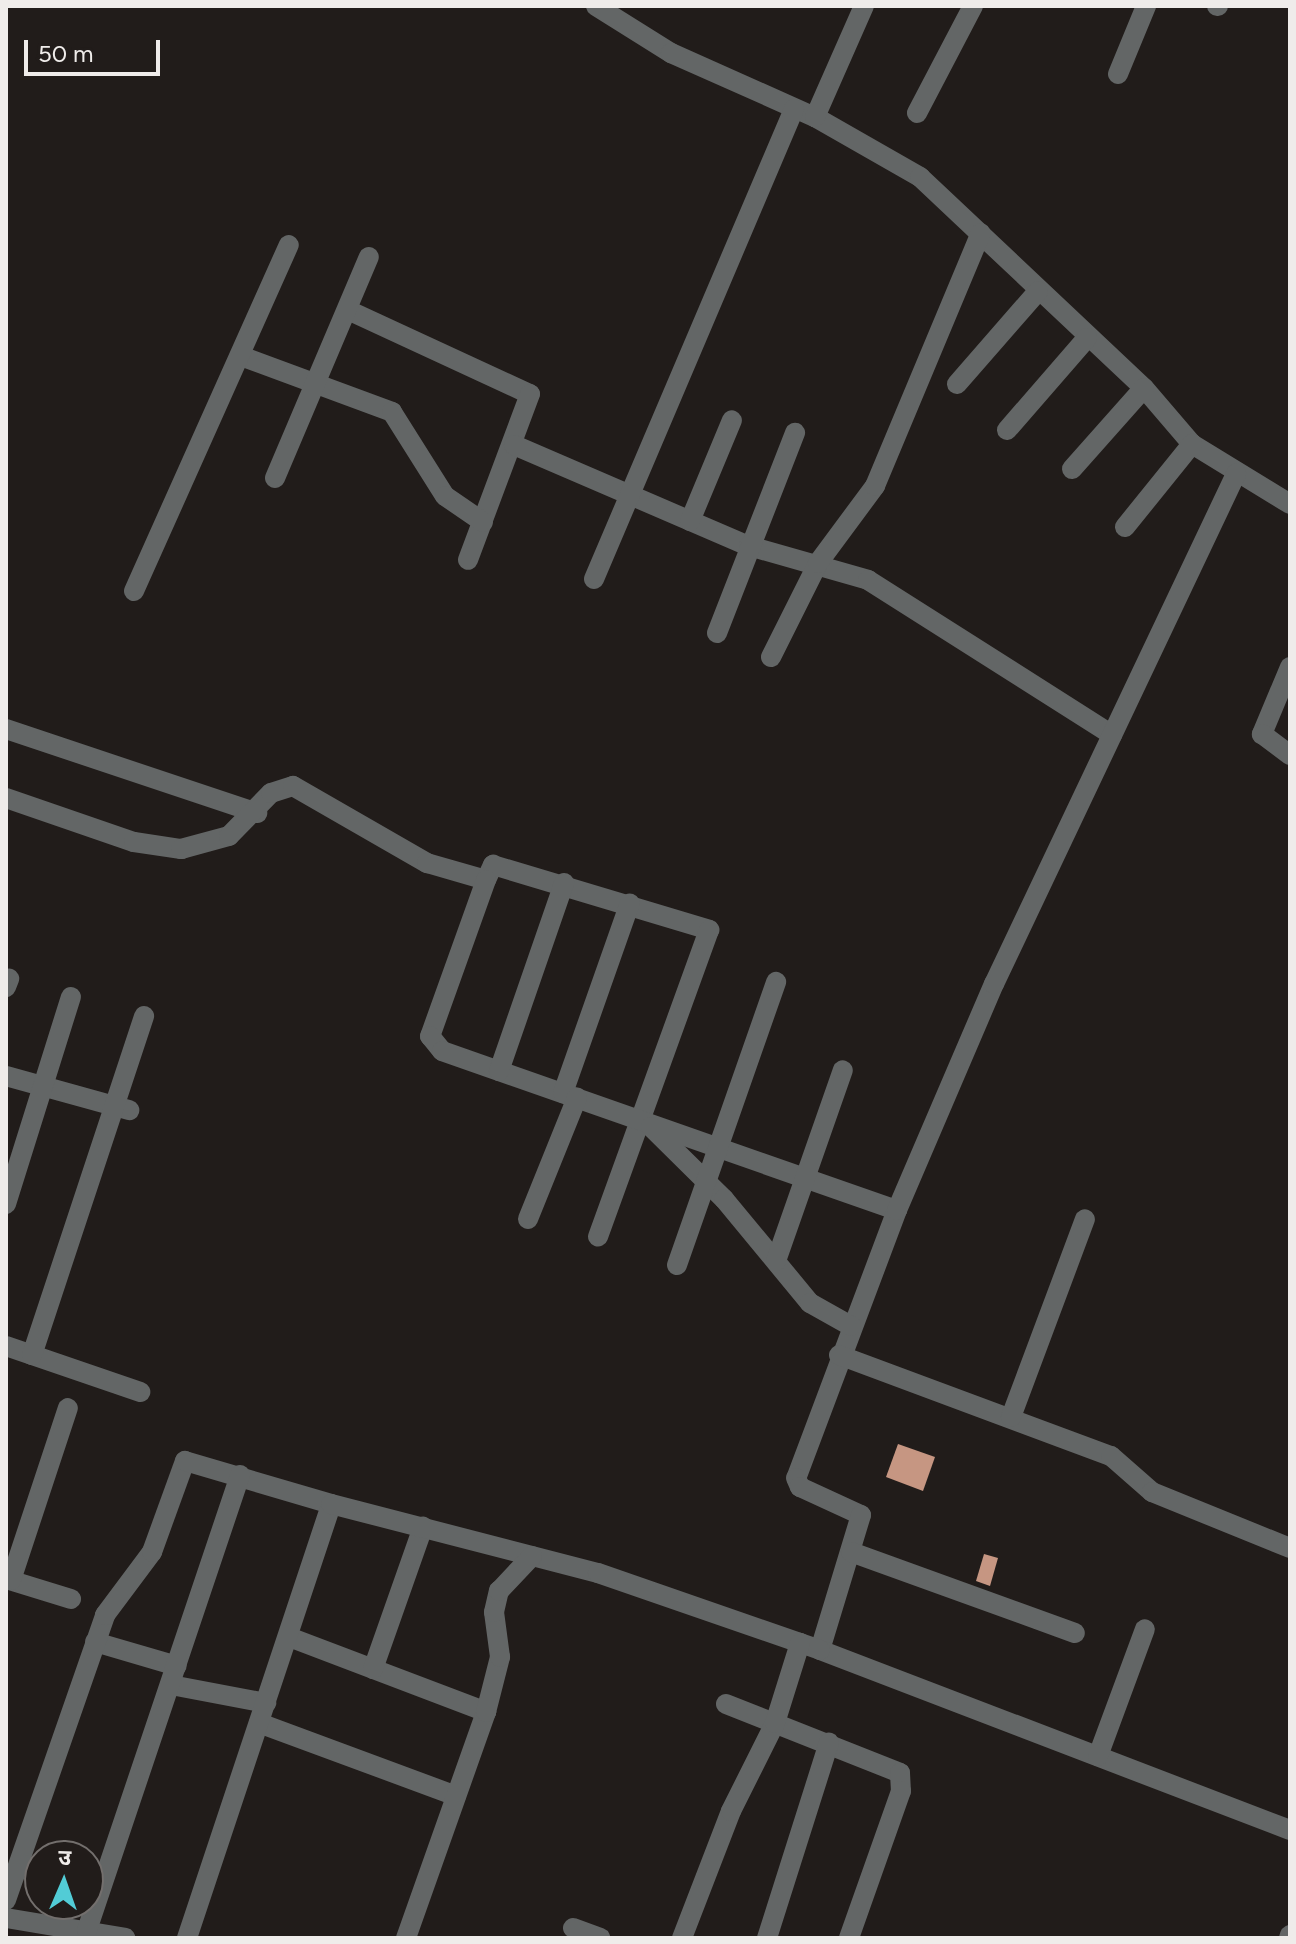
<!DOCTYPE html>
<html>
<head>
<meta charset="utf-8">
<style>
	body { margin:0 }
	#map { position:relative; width:1296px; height:1944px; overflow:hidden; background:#211c1a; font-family:Figtree,"Noto Sans Devanagari",sans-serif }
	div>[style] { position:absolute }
	.building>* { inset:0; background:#c69682 }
	.minor>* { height:20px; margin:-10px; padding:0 10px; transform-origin:10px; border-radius:10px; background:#636666 }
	span { translate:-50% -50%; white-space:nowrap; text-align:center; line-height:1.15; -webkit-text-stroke:8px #211c1a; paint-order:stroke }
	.frame { position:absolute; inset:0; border:8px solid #efecea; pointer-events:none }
	.north { position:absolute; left:24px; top:1840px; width:80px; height:80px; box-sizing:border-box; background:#211c1a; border:2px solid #736f6d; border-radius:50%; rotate:2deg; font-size:22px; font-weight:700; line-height:32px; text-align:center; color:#efecea }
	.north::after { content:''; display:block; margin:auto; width:28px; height:36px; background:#52ccd6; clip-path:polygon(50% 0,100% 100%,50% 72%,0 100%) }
	.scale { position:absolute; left:24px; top:40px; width:136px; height:36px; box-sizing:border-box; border:4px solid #efecea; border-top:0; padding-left:10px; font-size:24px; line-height:28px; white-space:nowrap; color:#efecea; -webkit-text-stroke:6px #211c1a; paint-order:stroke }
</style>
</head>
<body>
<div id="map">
	<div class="building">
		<i style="clip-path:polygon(898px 1444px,935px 1457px,923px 1491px,886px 1477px)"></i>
		<i style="clip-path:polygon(984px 1554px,998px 1558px,990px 1586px,976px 1581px)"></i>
	</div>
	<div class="minor">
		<i style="left:596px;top:6px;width:89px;rotate:32.1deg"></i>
		<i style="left:671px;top:53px;width:158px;rotate:24deg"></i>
		<i style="left:815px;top:117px;width:121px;rotate:29.7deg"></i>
		<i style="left:920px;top:177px;width:308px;rotate:43.3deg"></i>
		<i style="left:1144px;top:388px;width:74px;rotate:49.4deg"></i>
		<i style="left:1192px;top:444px;width:115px;rotate:31.5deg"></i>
		<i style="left:1217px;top:6px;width:1px"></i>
		<i style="left:1118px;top:74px;width:74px;rotate:-67.6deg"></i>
		<i style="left:917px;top:113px;width:121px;rotate:-62.4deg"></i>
		<i style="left:815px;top:117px;width:121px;rotate:-66.2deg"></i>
		<i style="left:350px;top:311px;width:198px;rotate:24.8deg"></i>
		<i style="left:530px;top:394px;width:177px;rotate:110.5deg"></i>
		<i style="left:241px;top:356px;width:161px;rotate:20.3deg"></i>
		<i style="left:392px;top:412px;width:99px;rotate:57.8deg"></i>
		<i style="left:445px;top:496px;width:46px;rotate:34.4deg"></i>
		<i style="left:957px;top:384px;width:123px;rotate:-48.9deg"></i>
		<i style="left:1007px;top:430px;width:122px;rotate:-49deg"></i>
		<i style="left:514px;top:445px;width:256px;rotate:23.3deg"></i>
		<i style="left:749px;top:546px;width:124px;rotate:15.9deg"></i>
		<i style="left:868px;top:580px;width:289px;rotate:32.4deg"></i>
		<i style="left:1072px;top:469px;width:108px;rotate:-48.4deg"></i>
		<i style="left:275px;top:478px;width:240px;rotate:-67deg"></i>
		<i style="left:690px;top:521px;width:109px;rotate:-67.4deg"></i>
		<i style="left:1125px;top:527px;width:107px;rotate:-51.1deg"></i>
		<i style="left:594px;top:579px;width:511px;rotate:-66.95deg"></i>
		<i style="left:134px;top:591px;width:379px;rotate:-65.9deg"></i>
		<i style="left:717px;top:633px;width:215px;rotate:-68.7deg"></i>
		<i style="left:771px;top:657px;width:105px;rotate:-63.4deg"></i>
		<i style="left:818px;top:563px;width:96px;rotate:-53.5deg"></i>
		<i style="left:875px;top:486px;width:274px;rotate:-67.3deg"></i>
		<i style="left:1290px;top:667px;width:73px;rotate:112.7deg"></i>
		<i style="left:1262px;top:734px;width:35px;rotate:37deg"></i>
		<i style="left:6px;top:729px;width:265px;rotate:18.5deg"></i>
		<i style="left:6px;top:798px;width:135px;rotate:19deg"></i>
		<i style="left:134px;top:842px;width:48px;rotate:8.5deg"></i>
		<i style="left:181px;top:849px;width:50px;rotate:-15.2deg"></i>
		<i style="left:229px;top:836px;width:60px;rotate:-45.7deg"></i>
		<i style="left:271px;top:793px;width:23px;rotate:-18deg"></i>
		<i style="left:293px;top:786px;width:155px;rotate:29.9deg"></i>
		<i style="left:427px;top:863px;width:61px;rotate:16.1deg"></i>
		<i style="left:486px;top:880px;width:17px;rotate:-65deg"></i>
		<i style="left:493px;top:865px;width:226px;rotate:16.7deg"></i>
		<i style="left:709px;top:930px;width:326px;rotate:109.9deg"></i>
		<i style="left:486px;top:880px;width:166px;rotate:109.7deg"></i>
		<i style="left:430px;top:1036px;width:19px;rotate:51deg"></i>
		<i style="left:442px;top:1051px;width:482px;rotate:19.3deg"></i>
		<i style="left:897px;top:1210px;width:286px;rotate:110.6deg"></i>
		<i style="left:796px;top:1478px;width:10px;rotate:66deg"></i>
		<i style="left:800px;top:1487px;width:67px;rotate:24.7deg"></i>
		<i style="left:861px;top:1515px;width:141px;rotate:106.9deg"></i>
		<i style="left:820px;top:1650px;width:503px;rotate:20.96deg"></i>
		<i style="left:6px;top:987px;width:9px;rotate:-69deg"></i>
		<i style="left:499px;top:1071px;width:199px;rotate:-70.9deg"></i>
		<i style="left:6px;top:1076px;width:128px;rotate:15.5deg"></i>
		<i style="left:563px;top:1093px;width:201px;rotate:-70.6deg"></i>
		<i style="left:651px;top:1127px;width:103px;rotate:44.6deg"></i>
		<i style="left:724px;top:1199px;width:135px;rotate:50.4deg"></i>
		<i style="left:810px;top:1303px;width:47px;rotate:29.3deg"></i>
		<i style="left:6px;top:1204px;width:217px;rotate:-72.6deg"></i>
		<i style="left:897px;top:1210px;width:246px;rotate:-66.8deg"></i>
		<i style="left:994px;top:984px;width:565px;rotate:-64.62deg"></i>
		<i style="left:528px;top:1219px;width:131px;rotate:-68deg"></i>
		<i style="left:776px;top:1261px;width:202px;rotate:-70.7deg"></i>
		<i style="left:677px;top:1265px;width:300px;rotate:-70.7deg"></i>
		<i style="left:6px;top:1346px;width:142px;rotate:18.9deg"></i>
		<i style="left:32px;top:1355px;width:357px;rotate:-71.7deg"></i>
		<i style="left:839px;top:1355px;width:290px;rotate:20.4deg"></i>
		<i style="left:1111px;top:1456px;width:55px;rotate:41.3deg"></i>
		<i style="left:1152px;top:1492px;width:149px;rotate:22.1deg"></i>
		<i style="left:1011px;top:1417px;width:211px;rotate:-69.5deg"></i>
		<i style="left:851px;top:1552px;width:238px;rotate:19.9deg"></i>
		<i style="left:6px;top:1579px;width:68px;rotate:17.1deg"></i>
		<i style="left:11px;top:1580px;width:181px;rotate:-71.7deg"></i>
		<i style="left:289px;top:1637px;width:211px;rotate:20.8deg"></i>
		<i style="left:95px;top:1642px;width:85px;rotate:16.3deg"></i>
		<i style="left:373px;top:1669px;width:151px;rotate:-70.6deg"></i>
		<i style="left:171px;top:1685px;width:97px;rotate:10.7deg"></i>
		<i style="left:726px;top:1704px;width:187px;rotate:21.6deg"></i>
		<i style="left:900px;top:1773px;width:18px;rotate:87deg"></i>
		<i style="left:901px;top:1791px;width:156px;rotate:109.5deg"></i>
		<i style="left:259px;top:1723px;width:210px;rotate:20.3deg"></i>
		<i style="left:1098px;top:1756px;width:135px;rotate:-69.7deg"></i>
		<i style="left:6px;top:1900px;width:302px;rotate:-70.8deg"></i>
		<i style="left:105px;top:1615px;width:79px;rotate:-53.3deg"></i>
		<i style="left:152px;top:1552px;width:97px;rotate:-70.1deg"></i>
		<i style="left:185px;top:1461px;width:152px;rotate:16.4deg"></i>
		<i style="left:6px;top:1918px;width:121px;rotate:9.5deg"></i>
		<i style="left:573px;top:1928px;width:29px;rotate:20deg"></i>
		<i style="left:87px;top:1930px;width:480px;rotate:-71.4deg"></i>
		<i style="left:187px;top:1938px;width:457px;rotate:-71.6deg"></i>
		<i style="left:331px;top:1504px;width:276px;rotate:14.5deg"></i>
		<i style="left:598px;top:1573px;width:235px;rotate:19.1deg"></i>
		<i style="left:406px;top:1938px;width:240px;rotate:-70.5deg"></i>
		<i style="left:486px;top:1712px;width:57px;rotate:-75.7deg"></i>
		<i style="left:500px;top:1657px;width:45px;rotate:-97.6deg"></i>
		<i style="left:494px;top:1612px;width:22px;rotate:-77deg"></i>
		<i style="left:499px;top:1591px;width:48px;rotate:-46.7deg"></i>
		<i style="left:682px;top:1938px;width:136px;rotate:-68.9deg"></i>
		<i style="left:731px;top:1811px;width:98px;rotate:-63.4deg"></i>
		<i style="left:775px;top:1723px;width:84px;rotate:-72.6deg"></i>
		<i style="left:767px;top:1938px;width:205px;rotate:-72.4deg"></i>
		<i style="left:1289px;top:1938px;width:3px;rotate:-72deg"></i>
	</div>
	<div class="frame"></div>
	<div class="north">उ</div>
	<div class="scale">50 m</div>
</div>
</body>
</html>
